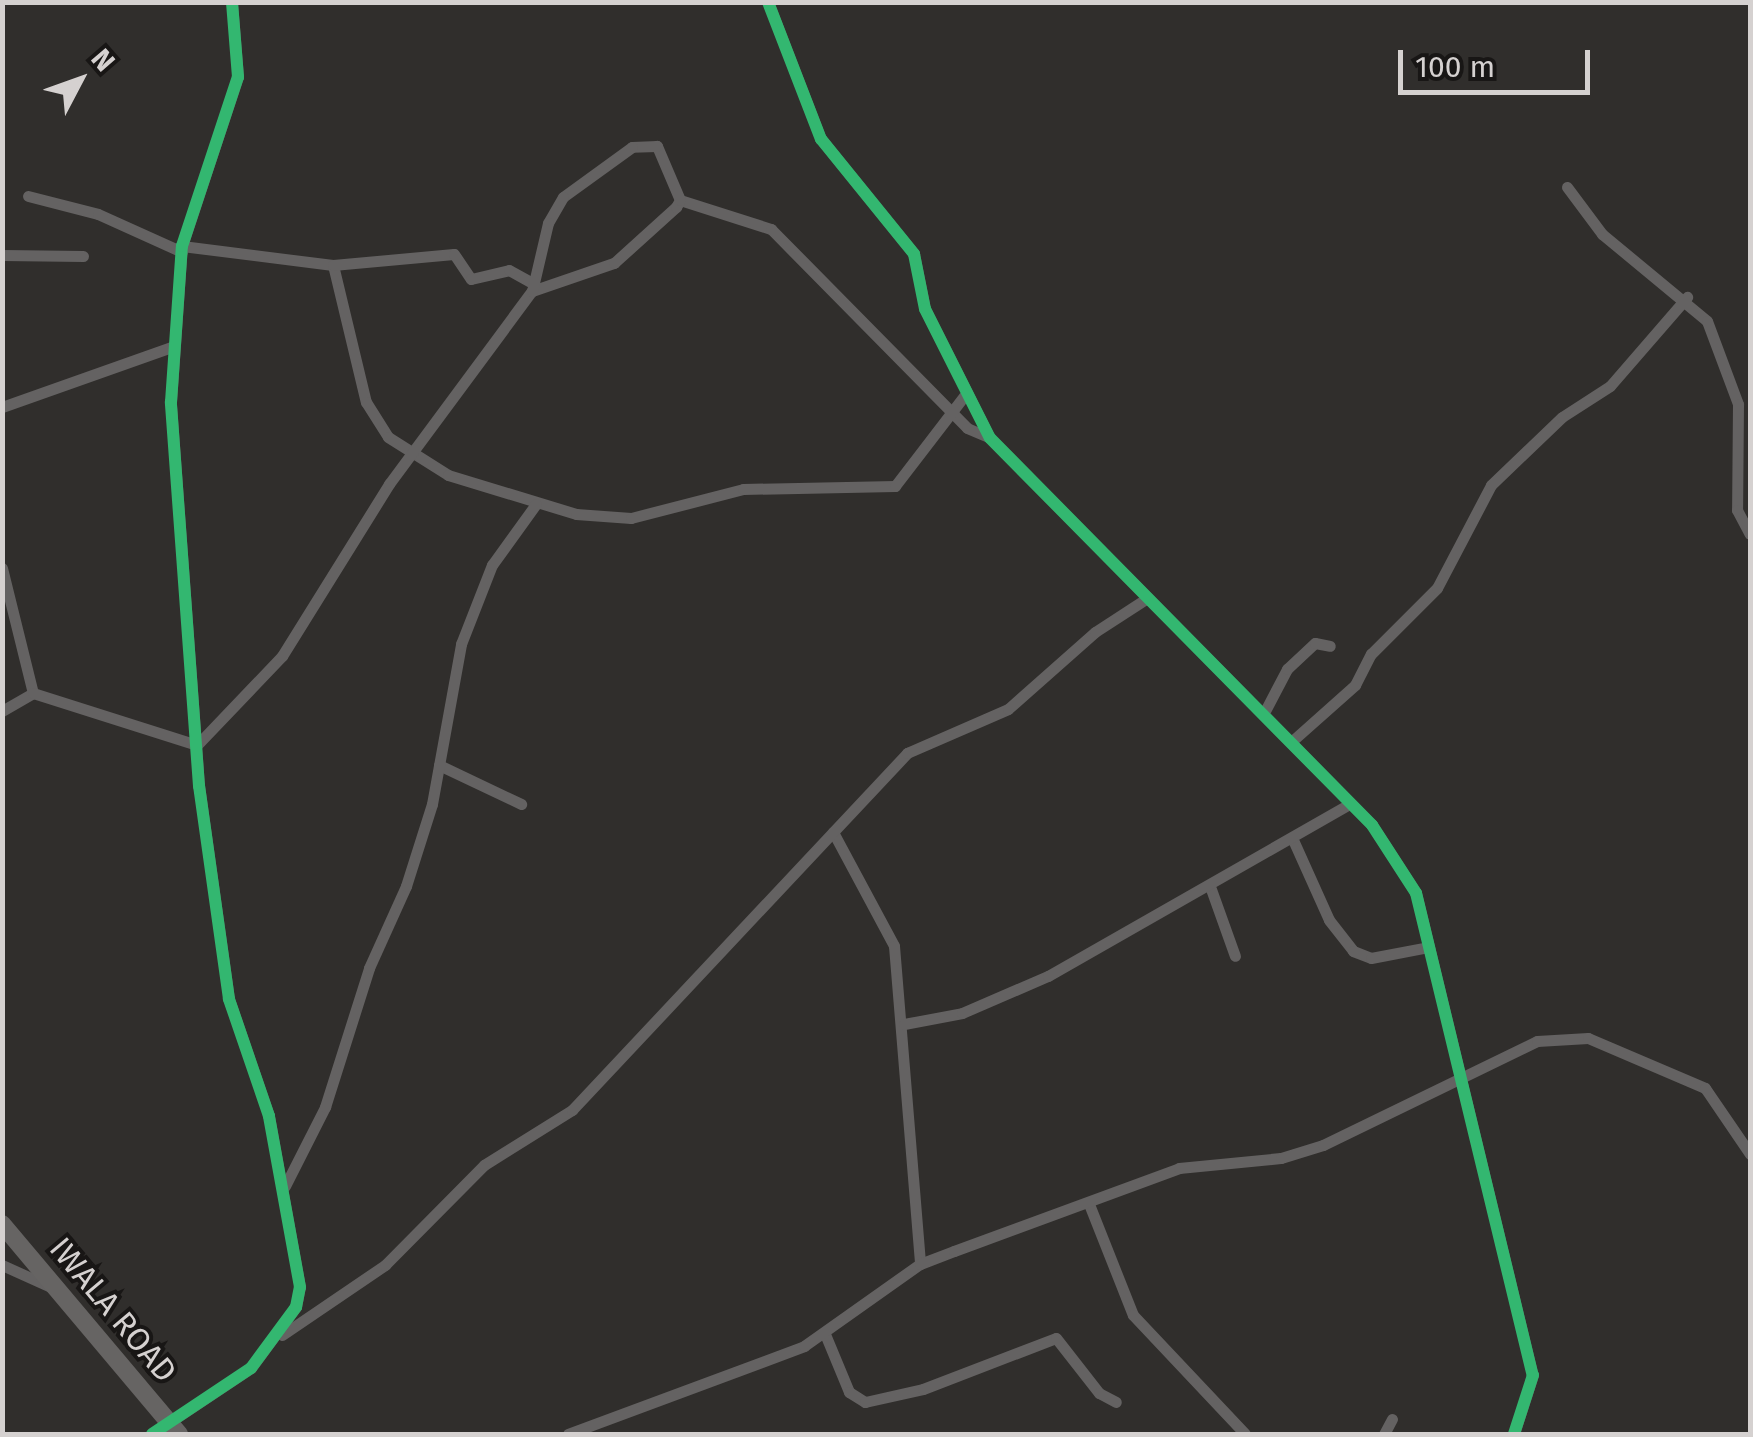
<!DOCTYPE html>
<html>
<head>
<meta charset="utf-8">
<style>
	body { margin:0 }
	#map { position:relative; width:1753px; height:1437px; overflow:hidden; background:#302e2c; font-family:"Fira Sans",sans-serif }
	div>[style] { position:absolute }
	.street>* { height:11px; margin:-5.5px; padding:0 5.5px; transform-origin:5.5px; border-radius:5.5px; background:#646262 }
	.secondary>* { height:18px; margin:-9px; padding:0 9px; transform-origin:9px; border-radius:9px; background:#666463 }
	.cycleway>* { height:12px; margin:-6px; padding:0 6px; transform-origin:6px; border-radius:6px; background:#33b770 }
	span { translate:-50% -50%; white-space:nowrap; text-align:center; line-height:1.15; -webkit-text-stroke:8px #181615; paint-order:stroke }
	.street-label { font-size:32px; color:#d5d1d0 }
	.frame { position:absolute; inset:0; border:5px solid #d5d1d0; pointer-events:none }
	.north { position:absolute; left:30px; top:30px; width:100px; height:100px; -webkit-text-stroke:8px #181615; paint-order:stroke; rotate:49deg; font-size:28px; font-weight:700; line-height:40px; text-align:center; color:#d5d1d0 }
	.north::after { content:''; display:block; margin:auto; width:35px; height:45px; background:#d5d1d0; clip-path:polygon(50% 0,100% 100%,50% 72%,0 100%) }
	.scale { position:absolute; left:1398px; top:50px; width:192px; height:45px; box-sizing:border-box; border:5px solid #d5d1d0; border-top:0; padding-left:12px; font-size:30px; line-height:35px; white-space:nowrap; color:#d5d1d0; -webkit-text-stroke:8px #181615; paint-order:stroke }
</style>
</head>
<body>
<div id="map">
	<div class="street">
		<i style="left:768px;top:2px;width:147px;rotate:68.9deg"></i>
		<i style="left:821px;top:139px;width:148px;rotate:51deg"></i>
		<i style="left:914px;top:254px;width:56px;rotate:78.7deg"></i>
		<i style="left:925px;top:309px;width:144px;rotate:63.3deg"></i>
		<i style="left:990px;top:438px;width:544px;rotate:45.37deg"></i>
		<i style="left:1372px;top:825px;width:81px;rotate:57.1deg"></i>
		<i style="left:1416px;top:893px;width:496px;rotate:76.4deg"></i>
		<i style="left:1533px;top:1375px;width:62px;rotate:107.9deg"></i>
		<i style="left:1567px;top:187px;width:59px;rotate:53.3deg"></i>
		<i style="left:1602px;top:234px;width:136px;rotate:39.6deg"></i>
		<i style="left:1707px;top:321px;width:89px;rotate:69.5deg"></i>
		<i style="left:1738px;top:404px;width:106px;rotate:90.5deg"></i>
		<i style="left:1737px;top:510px;width:27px;rotate:62deg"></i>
		<i style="left:28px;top:196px;width:72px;rotate:14.4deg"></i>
		<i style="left:98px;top:214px;width:92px;rotate:24.3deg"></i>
		<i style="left:680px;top:200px;width:96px;rotate:17.7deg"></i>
		<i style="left:771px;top:229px;width:279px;rotate:45.4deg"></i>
		<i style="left:967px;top:428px;width:25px;rotate:23deg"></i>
		<i style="left:182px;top:246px;width:152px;rotate:7.2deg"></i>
		<i style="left:333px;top:265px;width:141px;rotate:76.5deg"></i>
		<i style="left:366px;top:402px;width:41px;rotate:57.8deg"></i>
		<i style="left:388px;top:437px;width:71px;rotate:32.3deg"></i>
		<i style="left:448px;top:475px;width:134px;rotate:16.9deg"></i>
		<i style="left:576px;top:514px;width:55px;rotate:4.2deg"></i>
		<i style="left:631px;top:518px;width:116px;rotate:-14.5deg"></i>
		<i style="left:743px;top:489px;width:152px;rotate:-1.1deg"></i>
		<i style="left:895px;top:486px;width:113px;rotate:-52.5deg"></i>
		<i style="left:2px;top:255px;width:81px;rotate:0.7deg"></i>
		<i style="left:333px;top:265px;width:121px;rotate:-5.2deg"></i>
		<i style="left:454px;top:254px;width:30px;rotate:56deg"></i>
		<i style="left:471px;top:279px;width:39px;rotate:-13deg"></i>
		<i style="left:509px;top:270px;width:26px;rotate:29deg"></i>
		<i style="left:2px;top:407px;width:179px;rotate:-19.5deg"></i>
		<i style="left:2px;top:568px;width:129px;rotate:76.1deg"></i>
		<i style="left:2px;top:711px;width:36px;rotate:-30deg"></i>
		<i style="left:33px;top:693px;width:172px;rotate:17.6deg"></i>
		<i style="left:197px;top:745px;width:123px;rotate:-46.3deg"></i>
		<i style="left:282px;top:656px;width:203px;rotate:-58.1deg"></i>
		<i style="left:389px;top:484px;width:240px;rotate:-53.5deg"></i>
		<i style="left:532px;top:291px;width:87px;rotate:-18.9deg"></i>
		<i style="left:614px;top:263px;width:84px;rotate:-42.1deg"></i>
		<i style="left:676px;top:207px;width:8px;rotate:-60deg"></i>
		<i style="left:680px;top:200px;width:59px;rotate:-113.1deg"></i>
		<i style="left:657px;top:146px;width:25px;rotate:178deg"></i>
		<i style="left:632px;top:147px;width:85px;rotate:144.1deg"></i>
		<i style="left:563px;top:197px;width:30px;rotate:120deg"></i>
		<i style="left:548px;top:223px;width:70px;rotate:103.2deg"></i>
		<i style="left:1264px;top:713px;width:50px;rotate:-62.4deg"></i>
		<i style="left:1287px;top:669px;width:38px;rotate:-43deg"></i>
		<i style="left:1315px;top:643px;width:15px;rotate:11deg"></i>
		<i style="left:1291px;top:742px;width:86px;rotate:-41.7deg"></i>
		<i style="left:1355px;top:685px;width:35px;rotate:-63deg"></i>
		<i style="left:1371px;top:654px;width:93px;rotate:-45deg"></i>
		<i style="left:1437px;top:588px;width:116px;rotate:-62.3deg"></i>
		<i style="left:1491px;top:485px;width:98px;rotate:-43.8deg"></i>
		<i style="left:1562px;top:417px;width:57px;rotate:-32.9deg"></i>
		<i style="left:1610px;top:386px;width:118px;rotate:-49.1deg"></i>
		<i style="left:439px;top:765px;width:91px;rotate:25.4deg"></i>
		<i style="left:833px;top:832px;width:129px;rotate:61.8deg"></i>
		<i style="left:894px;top:946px;width:319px;rotate:85.3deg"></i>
		<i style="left:1294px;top:842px;width:85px;rotate:65.8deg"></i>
		<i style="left:1329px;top:920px;width:39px;rotate:52deg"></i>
		<i style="left:1353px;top:951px;width:19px;rotate:21deg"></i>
		<i style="left:1371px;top:958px;width:58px;rotate:-10.9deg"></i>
		<i style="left:1211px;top:889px;width:71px;rotate:70.3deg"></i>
		<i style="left:904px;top:1024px;width:59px;rotate:-10.7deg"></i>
		<i style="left:962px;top:1013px;width:94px;rotate:-23.3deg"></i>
		<i style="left:1048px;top:976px;width:348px;rotate:-29.7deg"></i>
		<i style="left:285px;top:1186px;width:89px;rotate:-63.1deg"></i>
		<i style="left:325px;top:1107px;width:146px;rotate:-72.4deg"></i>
		<i style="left:369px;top:968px;width:90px;rotate:-65.7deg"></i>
		<i style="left:406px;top:886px;width:86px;rotate:-72.4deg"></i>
		<i style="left:432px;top:804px;width:163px;rotate:-79.7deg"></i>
		<i style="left:461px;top:644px;width:85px;rotate:-68.6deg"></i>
		<i style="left:492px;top:565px;width:75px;rotate:-54.2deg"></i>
		<i style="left:1089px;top:1204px;width:119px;rotate:68.4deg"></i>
		<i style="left:1133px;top:1315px;width:163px;rotate:46.7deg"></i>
		<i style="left:2px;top:1265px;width:56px;rotate:24.3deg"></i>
		<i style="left:825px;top:1334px;width:63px;rotate:67.5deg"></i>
		<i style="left:849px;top:1392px;width:19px;rotate:32deg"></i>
		<i style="left:865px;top:1402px;width:59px;rotate:-12.6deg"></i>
		<i style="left:923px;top:1389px;width:142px;rotate:-21deg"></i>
		<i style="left:1056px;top:1338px;width:70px;rotate:52deg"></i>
		<i style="left:1099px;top:1393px;width:19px;rotate:28deg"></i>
		<i style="left:282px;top:1335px;width:125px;rotate:-34.2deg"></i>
		<i style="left:385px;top:1265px;width:141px;rotate:-45.3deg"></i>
		<i style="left:484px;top:1165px;width:104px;rotate:-32deg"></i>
		<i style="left:572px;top:1110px;width:490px;rotate:-46.8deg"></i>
		<i style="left:907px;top:753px;width:110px;rotate:-23.5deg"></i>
		<i style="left:1008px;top:709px;width:116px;rotate:-41.5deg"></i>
		<i style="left:1095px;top:632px;width:59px;rotate:-33.1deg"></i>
		<i style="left:152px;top:1434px;width:119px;rotate:-33.7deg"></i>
		<i style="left:251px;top:1368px;width:76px;rotate:-53.6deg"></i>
		<i style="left:296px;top:1307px;width:20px;rotate:-79deg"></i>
		<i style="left:300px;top:1287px;width:174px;rotate:-100.3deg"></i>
		<i style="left:269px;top:1116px;width:124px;rotate:-108.9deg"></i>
		<i style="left:229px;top:999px;width:215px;rotate:-98deg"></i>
		<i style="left:199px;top:786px;width:385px;rotate:-94.2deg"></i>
		<i style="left:171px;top:402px;width:156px;rotate:-86deg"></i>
		<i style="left:182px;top:246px;width:178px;rotate:-71.7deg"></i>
		<i style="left:238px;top:77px;width:75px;rotate:-94.6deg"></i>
		<i style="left:568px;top:1434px;width:252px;rotate:-20.4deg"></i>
		<i style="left:804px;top:1346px;width:142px;rotate:-35.3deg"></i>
		<i style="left:920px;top:1264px;width:36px;rotate:-21deg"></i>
		<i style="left:954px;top:1251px;width:240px;rotate:-20.2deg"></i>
		<i style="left:1179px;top:1168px;width:102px;rotate:-5.6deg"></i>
		<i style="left:1281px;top:1158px;width:44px;rotate:-17.2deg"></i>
		<i style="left:1323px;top:1145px;width:238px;rotate:-25.9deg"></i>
		<i style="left:1537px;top:1041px;width:51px;rotate:-3.4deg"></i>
		<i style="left:1588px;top:1038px;width:127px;rotate:23.1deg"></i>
		<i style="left:1705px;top:1088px;width:80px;rotate:55.7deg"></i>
		<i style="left:1384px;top:1434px;width:17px;rotate:-62deg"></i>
	</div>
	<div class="secondary">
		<i style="left:2px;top:1224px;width:275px;rotate:49.9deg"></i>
	</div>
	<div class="cycleway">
		<i style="left:768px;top:2px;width:147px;rotate:68.9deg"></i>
		<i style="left:821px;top:139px;width:148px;rotate:51deg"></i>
		<i style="left:914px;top:254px;width:56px;rotate:78.7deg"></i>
		<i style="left:925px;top:309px;width:144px;rotate:63.3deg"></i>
		<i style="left:990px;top:438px;width:544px;rotate:45.37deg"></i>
		<i style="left:1372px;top:825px;width:81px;rotate:57.1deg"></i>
		<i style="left:1416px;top:893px;width:496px;rotate:76.4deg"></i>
		<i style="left:1533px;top:1375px;width:62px;rotate:107.9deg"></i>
		<i style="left:152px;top:1434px;width:119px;rotate:-33.7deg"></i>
		<i style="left:251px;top:1368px;width:76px;rotate:-53.6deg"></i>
		<i style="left:296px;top:1307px;width:20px;rotate:-79deg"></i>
		<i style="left:300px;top:1287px;width:174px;rotate:-100.3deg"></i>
		<i style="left:269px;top:1116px;width:124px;rotate:-108.9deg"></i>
		<i style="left:229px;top:999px;width:215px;rotate:-98deg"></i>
		<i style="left:199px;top:786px;width:385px;rotate:-94.2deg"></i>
		<i style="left:171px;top:402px;width:156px;rotate:-86deg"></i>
		<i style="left:182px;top:246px;width:178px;rotate:-71.7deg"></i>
		<i style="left:238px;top:77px;width:75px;rotate:-94.6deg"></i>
	</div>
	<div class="street-label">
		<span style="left:113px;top:1310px;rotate:50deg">IWALA ROAD</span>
	</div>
	<div class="frame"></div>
	<div class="north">N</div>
	<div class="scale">100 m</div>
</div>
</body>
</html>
